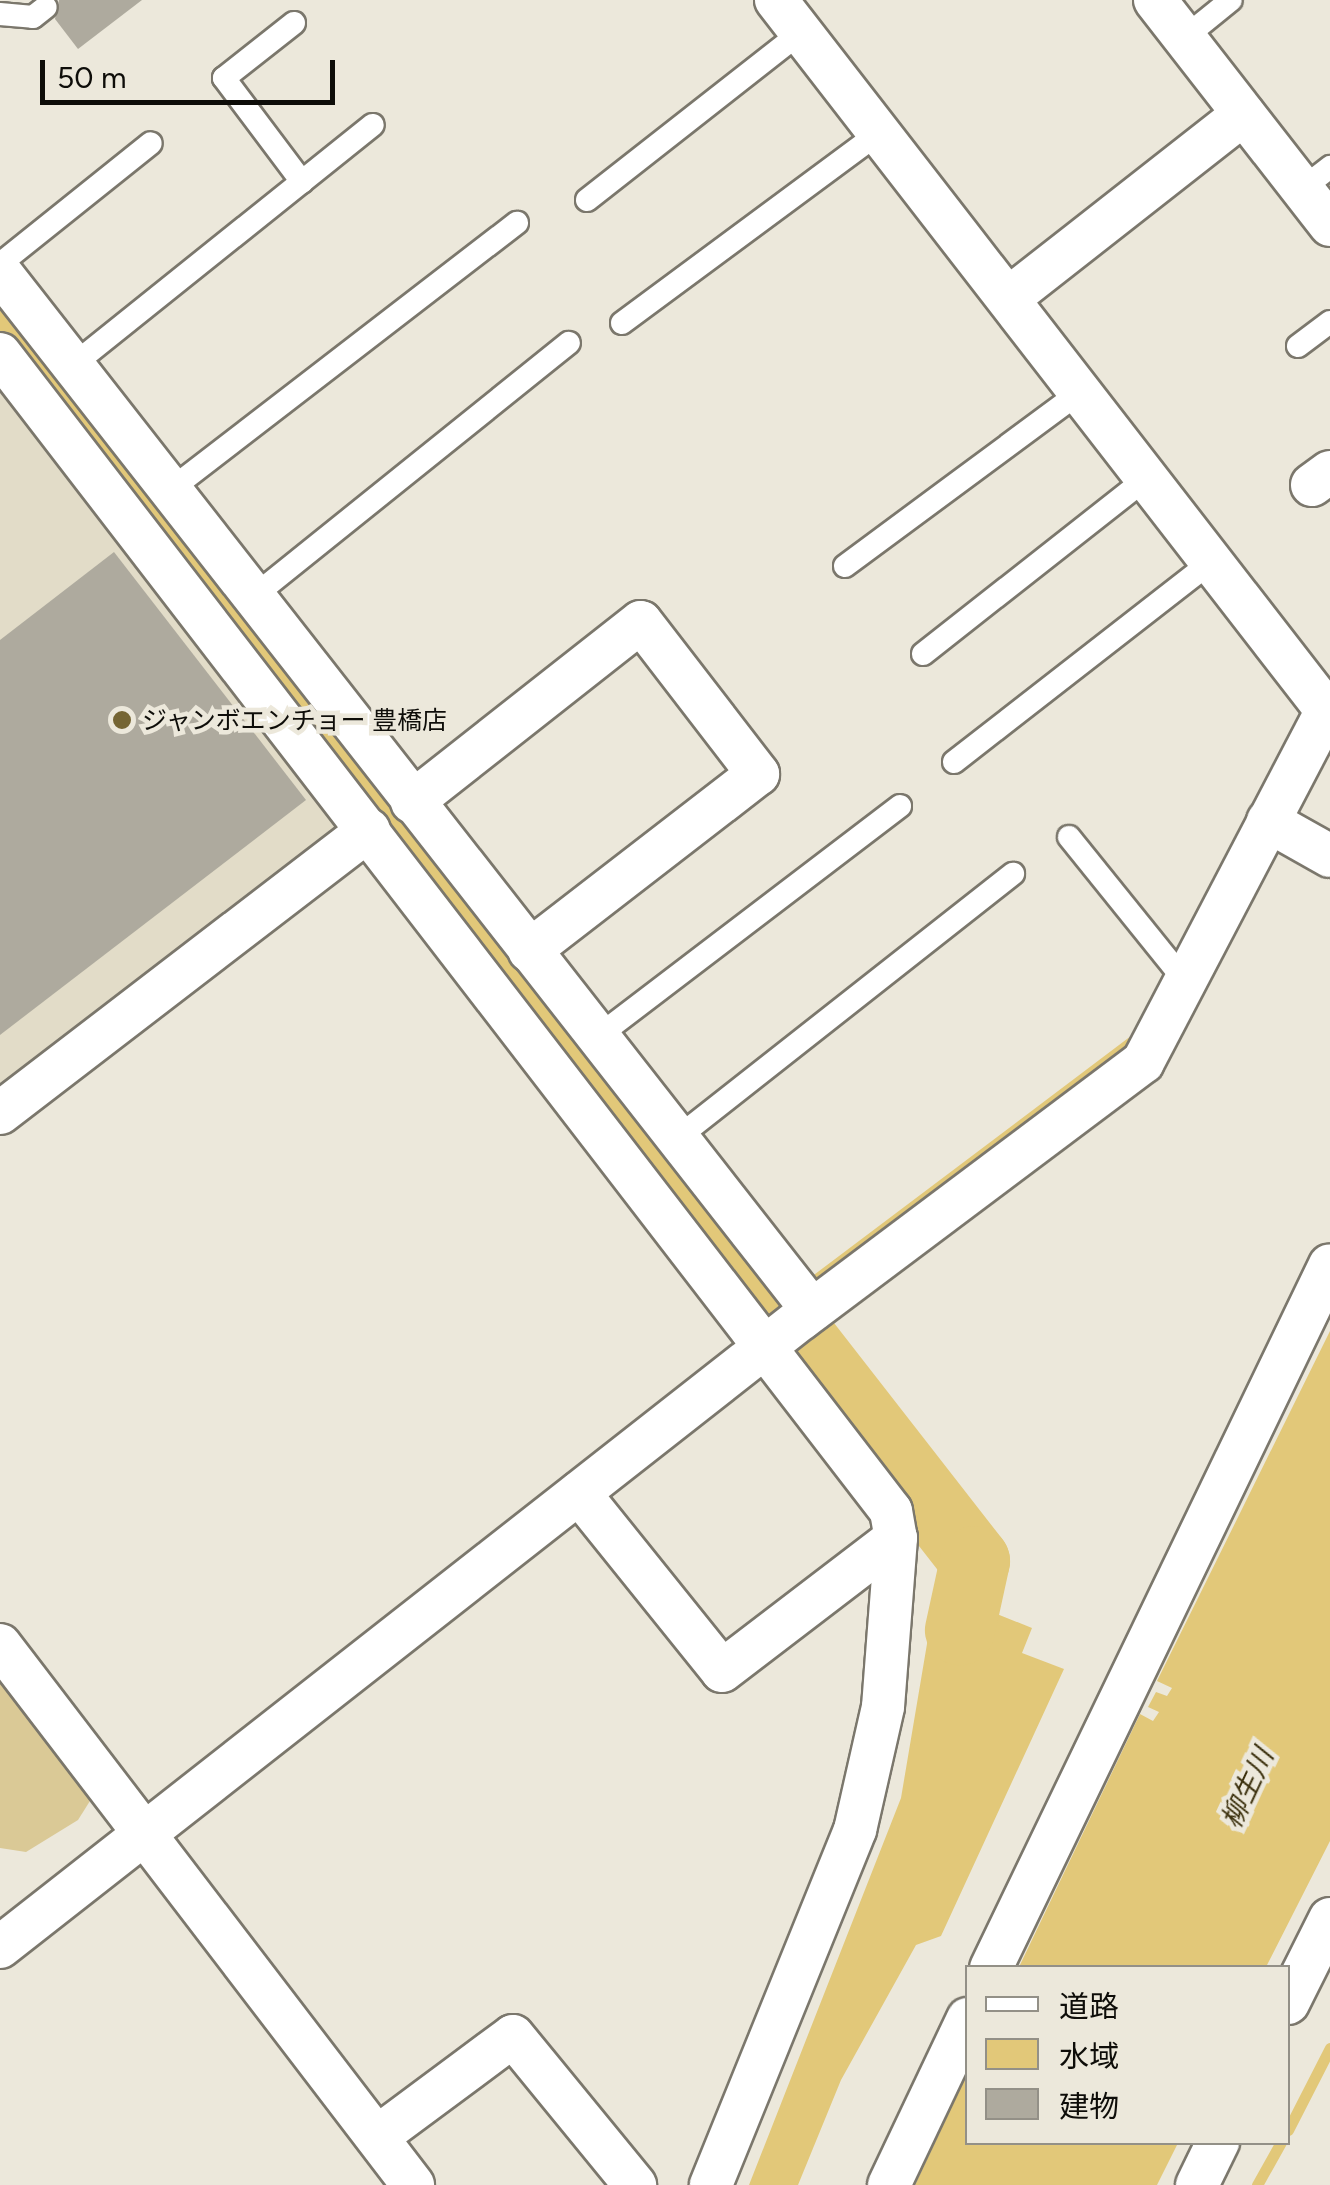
<!DOCTYPE html>
<html>
<head>
<meta charset="utf-8">
<style>
	body { margin:0 }
	#map { position:relative; width:1330px; height:2185px; overflow:hidden; background:#ece8db; font-family:Figtree,"Noto Sans JP",sans-serif }
	div>[style] { position:absolute }
	.built>* { inset:0; background:#e2dcc8 }
	.green>* { inset:0; background:#dac996 }
	.water>* { inset:0; background:#e2c879 }
	.stream>* { height:11px; margin:-5.5px; padding:0 5.5px; transform-origin:5.5px; border-radius:5.5px; background:#e2c879 }
	.river>* { height:70px; margin:-35px; padding:0 35px; transform-origin:35px; border-radius:35px; background:#e2c879 }
	.building>* { inset:0; background:#aeaa9e }
	.roads { filter:drop-shadow(2px 0 #7b776c) drop-shadow(-2px 0 #7b776c) drop-shadow(0 2px #7b776c) drop-shadow(0 -2px #7b776c) }
	.service>* { height:22px; margin:-11px; padding:0 11px; transform-origin:11px; border-radius:11px; background:#fff }
	.minor>* { height:42px; margin:-21px; padding:0 21px; transform-origin:21px; border-radius:21px; background:#fff }
	.dots>* { width:28px; height:28px; translate:-50% -50%; box-sizing:border-box; border:5px solid #ece8db; border-radius:50% }
	span { translate:-50% -50%; white-space:nowrap; text-align:center; line-height:1.15; -webkit-text-stroke:9px #ece8db; paint-order:stroke }
	.poi-label { font-size:25px; color:#0e0d09 }
	.left { translate:0 -50%; text-align:left }
	.water-label { font-size:28px; color:#3c310e; font-style:italic }
	.legend { position:absolute; left:965px; top:1965px; width:325px; height:180px; box-sizing:border-box; background:#ece8db; border:2px solid #939087; margin:0; padding:12px 18px; list-style:none; font-size:30px; color:#0e0d09 }
	.legend li { display:flex; align-items:center; gap:20px; height:50px }
	.legend b { width:50px; border:2px solid #939087 }
	.scale { position:absolute; left:40px; top:60px; width:295px; height:45px; box-sizing:border-box; border:5px solid #0e0d09; border-top:0; padding-left:12px; font-size:30px; line-height:35px; white-space:nowrap; color:#0e0d09; -webkit-text-stroke:8px #ece8db; paint-order:stroke }
</style>
</head>
<body>
<div id="map">
	<div class="built">
		<i style="clip-path:polygon(0 372px,355px 831px,0 1101px)"></i>
	</div>
	<div class="green">
		<i style="clip-path:polygon(0 1668px,95px 1793px,78px 1820px,26px 1852px,0 1848px)"></i>
	</div>
	<div class="water">
		<i style="clip-path:polygon(1330px 1331px,1330px 1841px,1266px 1967px,1019px 1967px,1140px 1714px,1153px 1721px,1159px 1712px,1148px 1707px,1156px 1692px,1167px 1696px,1172px 1688px,1157px 1681px)"></i>
		<i style="clip-path:polygon(967px 1534px,998px 1566px,987px 1610px,1032px 1628px,1022px 1653px,1064px 1669px,941px 1936px,916px 1945px,841px 2080px,798px 2185px,749px 2185px,901px 1798px,943px 1549px)"></i>
		<i style="clip-path:polygon(967px 2074px,968px 2142px,1178px 2143px,1157px 2185px,915px 2185px)"></i>
	</div>
	<div class="stream">
		<i style="left:778px;top:1308px;width:455px;rotate:-37deg"></i>
		<i style="left:1288px;top:2130px;width:92px;rotate:-62.9deg"></i>
		<i style="left:1257px;top:2185px;width:49px;rotate:-60.8deg"></i>
	</div>
	<div class="river">
		<i style="left:0;top:309px;width:1587px;rotate:52.09deg"></i>
		<i style="left:975px;top:1561px;width:71px;rotate:102.3deg"></i>
	</div>
	<div class="building">
		<i style="clip-path:polygon(59px 0,142px 0,78px 49px,55px 19px)"></i>
		<i style="clip-path:polygon(114px 552px,306px 800px,0 1035px,0 640px)"></i>
	</div>
	<div class="roads">
		<div class="service">
			<i style="left:0;top:14px;width:33px;rotate:5deg"></i>
			<i style="left:33px;top:17px;width:16px;rotate:-38deg"></i>
			<i style="left:294px;top:23px;width:89px;rotate:141.8deg"></i>
			<i style="left:224px;top:78px;width:130px;rotate:53.1deg"></i>
			<i style="left:1184px;top:38px;width:60px;rotate:-39deg"></i>
			<i style="left:1302px;top:189px;width:36px;rotate:-38deg"></i>
			<i style="left:587px;top:200px;width:272px;rotate:-38.1deg"></i>
			<i style="left:0;top:264px;width:193px;rotate:-38.7deg"></i>
			<i style="left:622px;top:323px;width:320px;rotate:-36.5deg"></i>
			<i style="left:1298px;top:346px;width:40px;rotate:-37deg"></i>
			<i style="left:73px;top:365px;width:384px;rotate:-38.7deg"></i>
			<i style="left:170px;top:490px;width:438px;rotate:-37.6deg"></i>
			<i style="left:845px;top:566px;width:291px;rotate:-36.5deg"></i>
			<i style="left:254px;top:596px;width:404px;rotate:-38.8deg"></i>
			<i style="left:923px;top:654px;width:283px;rotate:-38.2deg"></i>
			<i style="left:954px;top:762px;width:324px;rotate:-37.9deg"></i>
			<i style="left:1069px;top:837px;width:185px;rotate:51.1deg"></i>
			<i style="left:597px;top:1037px;width:381px;rotate:-37.3deg"></i>
			<i style="left:676px;top:1139px;width:429px;rotate:-38.2deg"></i>
		</div>
		<div class="minor">
			<i style="left:776px;top:0;width:900px;rotate:52.23deg"></i>
			<i style="left:1155px;top:0;width:285px;rotate:52.1deg"></i>
			<i style="left:0;top:272px;width:1318px;rotate:51.96deg"></i>
			<i style="left:1009px;top:298px;width:298px;rotate:-38.1deg"></i>
			<i style="left:0;top:354px;width:1460px;rotate:52.4deg"></i>
			<i style="left:891px;top:1511px;width:27px;rotate:80deg"></i>
			<i style="left:896px;top:1538px;width:169px;rotate:94.4deg"></i>
			<i style="left:883px;top:1707px;width:126px;rotate:102.8deg"></i>
			<i style="left:855px;top:1830px;width:383px;rotate:112.1deg"></i>
			<i style="left:1312px;top:485px;width:22px;rotate:-36deg"></i>
			<i style="left:412px;top:802px;width:291px;rotate:-38.2deg"></i>
			<i style="left:641px;top:622px;width:192px;rotate:52.4deg"></i>
			<i style="left:758px;top:774px;width:289px;rotate:142.3deg"></i>
			<i style="left:1268px;top:821px;width:71px;rotate:29.4deg"></i>
			<i style="left:0;top:1113px;width:465px;rotate:-37.5deg"></i>
			<i style="left:579px;top:1493px;width:228px;rotate:51.2deg"></i>
			<i style="left:722px;top:1671px;width:219px;rotate:-37.4deg"></i>
			<i style="left:0;top:1645px;width:680px;rotate:52.59deg"></i>
			<i style="left:0;top:1947px;width:1019px;rotate:-38.11deg"></i>
			<i style="left:802px;top:1318px;width:426px;rotate:-36.9deg"></i>
			<i style="left:1143px;top:1062px;width:403px;rotate:-62.4deg"></i>
			<i style="left:991px;top:1968px;width:780px;rotate:-64.26deg"></i>
			<i style="left:1288px;top:2003px;width:94px;rotate:-63.4deg"></i>
			<i style="left:377px;top:2137px;width:169px;rotate:-36.6deg"></i>
			<i style="left:513px;top:2036px;width:193px;rotate:50.7deg"></i>
			<i style="left:889px;top:2185px;width:184px;rotate:-64.6deg"></i>
			<i style="left:1197px;top:2185px;width:48px;rotate:-64deg"></i>
		</div>
	</div>
	<div class="dots">
		<i style="left:122px;top:720px;background:#756533"></i>
	</div>
	<div class="poi-label">
		<span class="left" style="left:142px;top:720px">ジャンボエンチョー 豊橋店</span>
	</div>
	<div class="water-label">
		<span style="left:1247px;top:1788px;rotate:-65deg">柳生川</span>
	</div>
	<ul class="legend">
	<li><b style="height:12px;background:#fff"></b>道路</li>
	<li><b style="height:28px;background:#e2c879"></b>水域</li>
	<li><b style="height:28px;background:#aeaa9e"></b>建物</li>
	</ul>
	<div class="scale">50 m</div>
</div>
</body>
</html>
